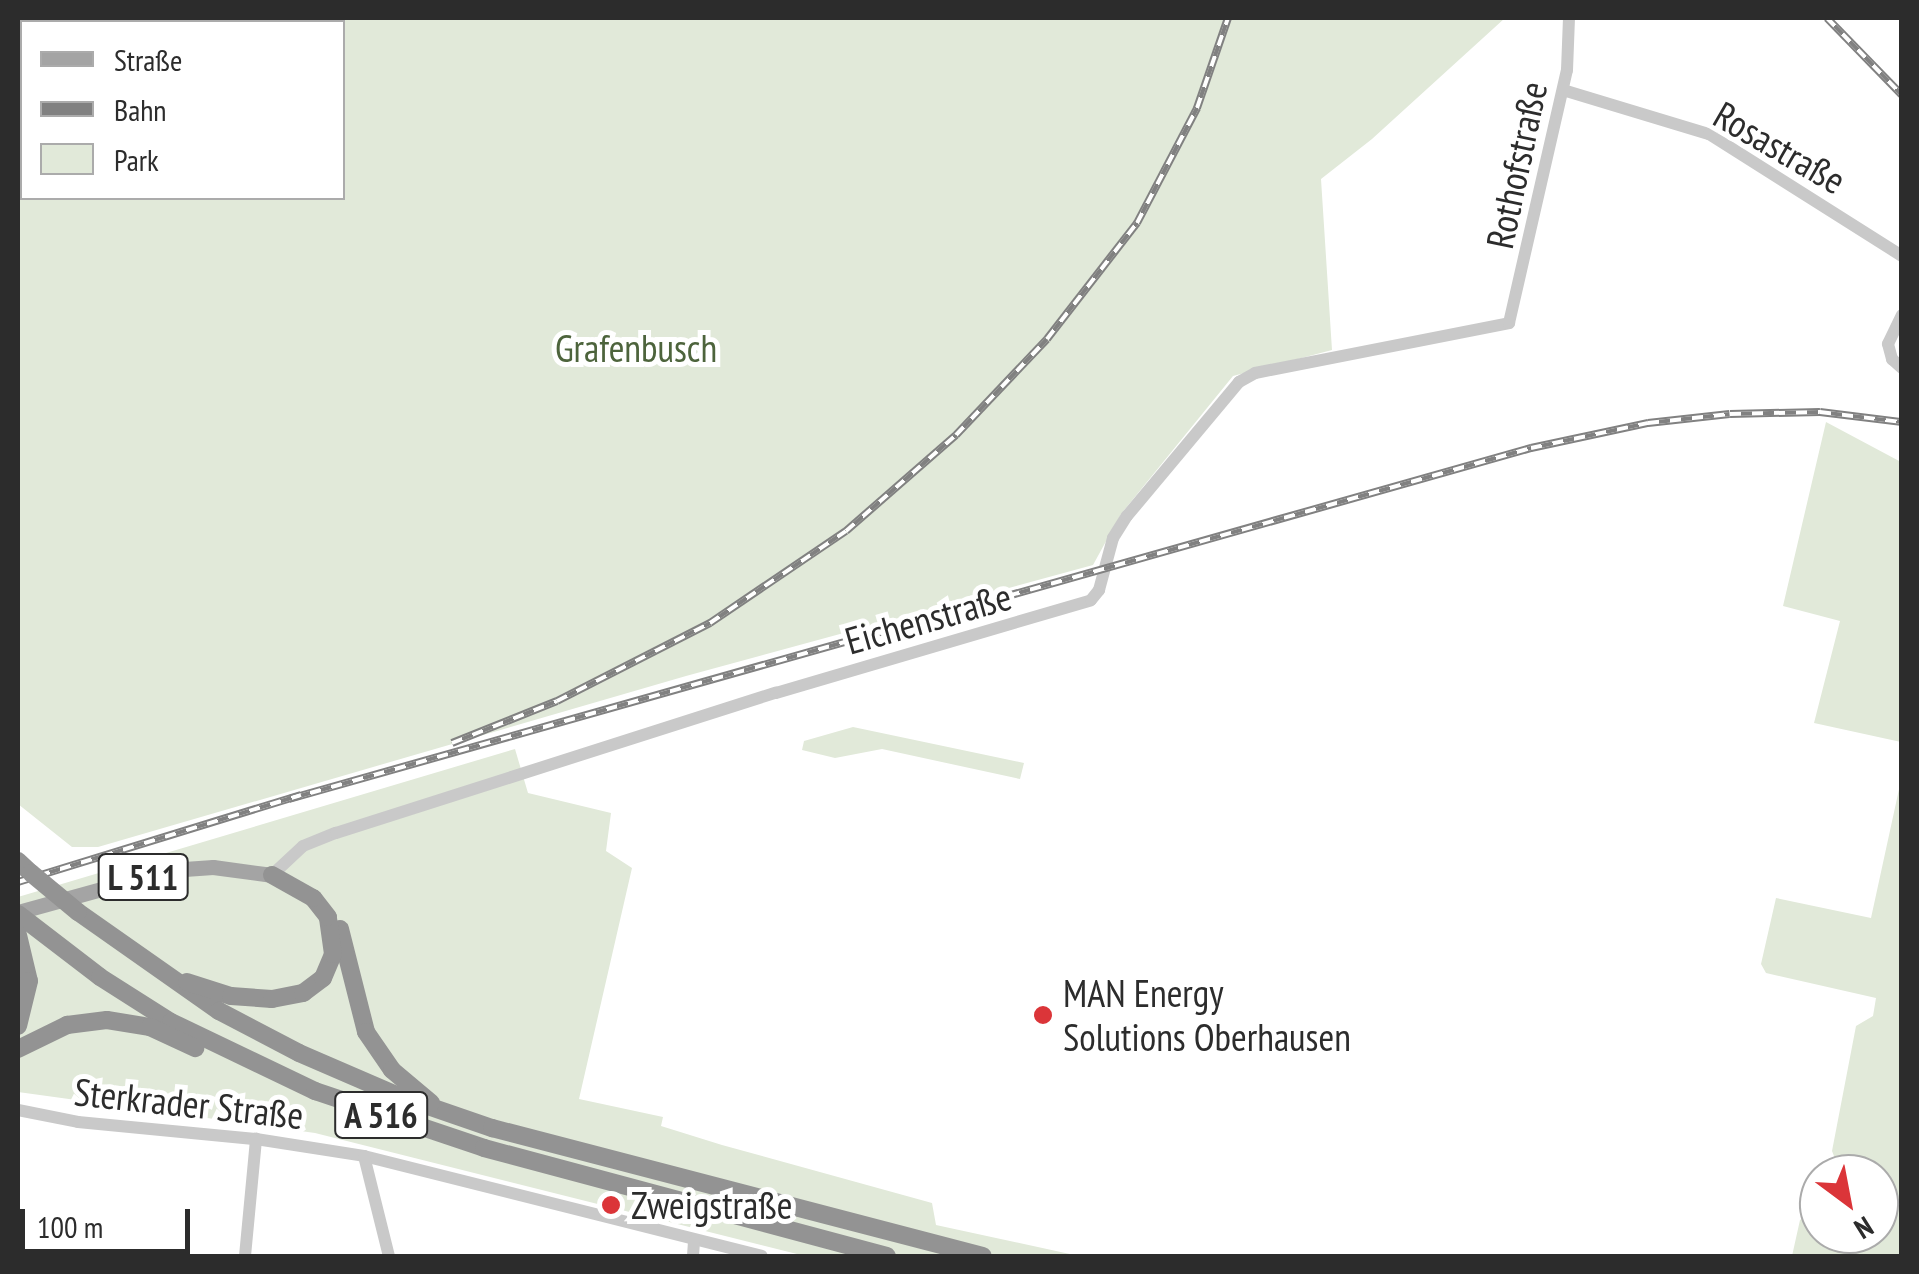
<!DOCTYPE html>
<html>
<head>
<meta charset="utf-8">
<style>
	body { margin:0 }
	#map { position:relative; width:1919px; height:1274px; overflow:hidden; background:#fff; font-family:"PT Sans Narrow",sans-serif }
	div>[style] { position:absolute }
	.green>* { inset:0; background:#e1e9d9 }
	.minor>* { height:12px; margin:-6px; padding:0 6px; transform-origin:6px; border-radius:6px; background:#c9c9c9 }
	.major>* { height:15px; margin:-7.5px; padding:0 7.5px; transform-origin:7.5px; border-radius:7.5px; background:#a4a4a4 }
	.highway>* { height:18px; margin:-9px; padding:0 9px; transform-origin:9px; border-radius:9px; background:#939393 }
	.rail>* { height:8px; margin-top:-4px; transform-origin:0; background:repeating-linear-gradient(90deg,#fff 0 11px,#818181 0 22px); box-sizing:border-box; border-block:2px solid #818181 }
	.highway-bridge>* { height:18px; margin:-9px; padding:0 9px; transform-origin:9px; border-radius:9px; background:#939393 }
	.dots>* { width:28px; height:28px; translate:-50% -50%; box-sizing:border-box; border:5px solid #fff; border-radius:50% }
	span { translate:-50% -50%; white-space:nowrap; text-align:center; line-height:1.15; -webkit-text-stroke:10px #fff; paint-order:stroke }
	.shield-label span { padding:2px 8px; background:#fff; border:2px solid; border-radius:8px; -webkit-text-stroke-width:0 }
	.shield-label { font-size:35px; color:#2c2c2c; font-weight:700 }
	.street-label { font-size:38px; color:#2c2c2c }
	.park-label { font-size:38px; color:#4d643c }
	.poi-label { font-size:38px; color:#2c2c2c }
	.left { translate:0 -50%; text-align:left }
	.frame { position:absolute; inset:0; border:20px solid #2c2c2c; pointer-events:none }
	.legend { position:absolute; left:20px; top:20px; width:325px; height:180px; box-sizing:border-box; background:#fff; border:2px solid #ababab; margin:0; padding:12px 18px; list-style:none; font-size:30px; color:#2c2c2c }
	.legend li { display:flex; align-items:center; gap:20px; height:50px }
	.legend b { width:50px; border:2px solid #ababab }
	.north { position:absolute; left:1799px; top:1154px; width:100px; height:100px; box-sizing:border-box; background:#fff; border:2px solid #ababab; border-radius:50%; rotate:148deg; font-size:28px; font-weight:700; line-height:40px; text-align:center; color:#2c2c2c }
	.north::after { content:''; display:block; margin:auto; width:35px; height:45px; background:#db3539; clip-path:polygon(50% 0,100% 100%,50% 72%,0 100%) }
	.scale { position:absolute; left:20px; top:1209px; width:170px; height:45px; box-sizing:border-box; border:5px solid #2c2c2c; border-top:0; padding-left:12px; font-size:30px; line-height:35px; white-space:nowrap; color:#2c2c2c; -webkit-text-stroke:8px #fff; paint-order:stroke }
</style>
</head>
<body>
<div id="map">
	<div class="green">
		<i style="clip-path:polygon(138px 18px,1505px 18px,1372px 139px,1321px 179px,1332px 350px,1233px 376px,1121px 514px,1093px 565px,686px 676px,98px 847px,72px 847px,18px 804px,18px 90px,22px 87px,22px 198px,342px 198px,342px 22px,129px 22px)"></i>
		<i style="clip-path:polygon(1826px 422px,1901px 462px,1901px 742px,1814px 723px,1840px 621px,1783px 606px)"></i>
		<i style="clip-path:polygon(853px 727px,1024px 763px,1020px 779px,882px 749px,835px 758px,802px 750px,804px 741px)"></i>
		<i style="clip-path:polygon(515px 749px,528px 793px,611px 813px,606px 851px,632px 868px,579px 1099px,663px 1117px,661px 1126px,722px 1145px,932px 1203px,936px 1225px,1079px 1256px,805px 1256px,315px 1133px,18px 1092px,18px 897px)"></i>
		<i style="clip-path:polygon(1901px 780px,1901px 1256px,1792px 1256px,1800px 1220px,1819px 1208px,1819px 1234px,1879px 1234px,1879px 1174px,1841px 1174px,1832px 1151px,1856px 1026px,1873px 1016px,1876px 998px,1766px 973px,1761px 964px,1776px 898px,1871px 918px)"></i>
	</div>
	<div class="minor">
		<i style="left:1563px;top:90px;width:152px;rotate:16.8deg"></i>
		<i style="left:1709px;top:134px;width:228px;rotate:32.3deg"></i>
		<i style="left:1902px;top:315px;width:32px;rotate:116deg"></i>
		<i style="left:1888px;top:344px;width:16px;rotate:75deg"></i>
		<i style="left:1892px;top:359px;width:13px;rotate:42deg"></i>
		<i style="left:272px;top:875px;width:42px;rotate:-43.1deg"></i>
		<i style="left:303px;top:846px;width:35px;rotate:-22deg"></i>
		<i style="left:336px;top:833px;width:462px;rotate:-17.7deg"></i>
		<i style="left:776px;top:693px;width:328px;rotate:-16.4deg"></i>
		<i style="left:1091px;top:600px;width:13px;rotate:-51deg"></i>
		<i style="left:1099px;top:590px;width:54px;rotate:-74.9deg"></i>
		<i style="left:1113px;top:538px;width:26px;rotate:-58deg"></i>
		<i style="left:1127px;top:516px;width:175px;rotate:-50.1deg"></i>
		<i style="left:1239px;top:382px;width:18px;rotate:-29deg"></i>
		<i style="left:1255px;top:373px;width:259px;rotate:-11.1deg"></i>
		<i style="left:1509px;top:323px;width:260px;rotate:-77.1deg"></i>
		<i style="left:1567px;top:70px;width:52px;rotate:-87.8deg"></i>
		<i style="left:18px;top:1110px;width:61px;rotate:11.3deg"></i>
		<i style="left:78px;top:1122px;width:179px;rotate:5.5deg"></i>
		<i style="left:256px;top:1139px;width:109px;rotate:8.9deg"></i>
		<i style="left:364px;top:1156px;width:410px;rotate:14.1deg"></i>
		<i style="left:364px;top:1156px;width:103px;rotate:76deg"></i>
		<i style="left:245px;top:1256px;width:118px;rotate:-84.6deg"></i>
		<i style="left:693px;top:1256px;width:15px;rotate:-86deg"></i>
	</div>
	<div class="major">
		<i style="left:18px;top:912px;width:158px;rotate:-15.4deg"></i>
		<i style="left:170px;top:870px;width:43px;rotate:-4deg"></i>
		<i style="left:213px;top:867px;width:60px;rotate:7.7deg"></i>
	</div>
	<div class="highway">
		<i style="left:65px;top:22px;width:10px;rotate:-24deg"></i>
		<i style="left:18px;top:47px;width:5px;rotate:-37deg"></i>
		<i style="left:18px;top:67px;width:5px;rotate:-37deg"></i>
		<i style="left:18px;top:861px;width:18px;rotate:43deg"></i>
		<i style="left:78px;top:912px;width:172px;rotate:35.1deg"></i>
		<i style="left:219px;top:1011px;width:90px;rotate:27.7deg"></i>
		<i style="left:299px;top:1053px;width:106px;rotate:23.4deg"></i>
		<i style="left:396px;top:1095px;width:102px;rotate:19deg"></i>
		<i style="left:492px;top:1128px;width:507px;rotate:14.61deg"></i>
		<i style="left:18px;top:914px;width:103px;rotate:37.5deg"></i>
		<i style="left:100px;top:977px;width:84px;rotate:32.4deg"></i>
		<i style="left:171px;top:1022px;width:160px;rotate:25.6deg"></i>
		<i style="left:315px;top:1091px;width:178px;rotate:18.6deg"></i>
		<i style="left:484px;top:1148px;width:417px;rotate:15deg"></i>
		<i style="left:340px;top:929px;width:106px;rotate:75.8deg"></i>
		<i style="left:366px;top:1032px;width:46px;rotate:55.6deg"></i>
		<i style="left:392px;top:1070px;width:51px;rotate:40.2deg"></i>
		<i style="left:18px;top:935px;width:47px;rotate:76.6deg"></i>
		<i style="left:29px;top:981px;width:46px;rotate:103.7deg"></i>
		<i style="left:187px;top:982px;width:46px;rotate:17.7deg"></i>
		<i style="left:231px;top:996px;width:41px;rotate:4.2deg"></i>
		<i style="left:272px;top:999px;width:32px;rotate:-11deg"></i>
		<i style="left:303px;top:993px;width:25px;rotate:-37deg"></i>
		<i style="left:323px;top:978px;width:26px;rotate:-67deg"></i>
		<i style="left:333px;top:954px;width:37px;rotate:-98deg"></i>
		<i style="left:328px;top:917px;width:24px;rotate:-128deg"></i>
		<i style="left:313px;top:898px;width:47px;rotate:-150.7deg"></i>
		<i style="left:18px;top:1049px;width:55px;rotate:-26.1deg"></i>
		<i style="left:67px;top:1025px;width:40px;rotate:-7.1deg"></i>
		<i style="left:107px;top:1020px;width:44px;rotate:9.2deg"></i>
		<i style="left:150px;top:1027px;width:50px;rotate:25deg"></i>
	</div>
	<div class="rail">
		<i style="left:1827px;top:18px;width:107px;rotate:45.8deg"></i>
		<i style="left:452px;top:743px;width:113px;rotate:-21.8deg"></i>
		<i style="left:557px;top:701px;width:172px;rotate:-27deg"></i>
		<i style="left:710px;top:623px;width:164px;rotate:-34.1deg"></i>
		<i style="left:846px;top:531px;width:146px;rotate:-41.1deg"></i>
		<i style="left:956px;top:435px;width:132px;rotate:-46.5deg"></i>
		<i style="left:1047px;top:339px;width:147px;rotate:-52.2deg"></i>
		<i style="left:1137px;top:223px;width:130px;rotate:-62.4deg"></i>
		<i style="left:1197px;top:108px;width:95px;rotate:-71deg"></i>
		<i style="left:289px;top:799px;width:1291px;rotate:-15.78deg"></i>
		<i style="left:1531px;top:448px;width:120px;rotate:-12.1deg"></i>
		<i style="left:1648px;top:423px;width:82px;rotate:-6.3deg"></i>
		<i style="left:1730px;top:414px;width:90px;rotate:-1.3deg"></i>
		<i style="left:1820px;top:412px;width:83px;rotate:7deg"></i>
		<i style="left:18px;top:882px;width:296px;rotate:-17.1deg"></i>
	</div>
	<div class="highway-bridge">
		<i style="left:31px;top:873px;width:61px;rotate:39.7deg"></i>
	</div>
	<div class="dots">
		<i style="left:1043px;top:1015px;background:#db3539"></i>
		<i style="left:611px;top:1205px;background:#db3539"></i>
	</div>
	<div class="shield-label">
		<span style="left:143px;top:877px">L 511</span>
		<span style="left:381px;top:1115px">A 516</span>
	</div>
	<div class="street-label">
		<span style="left:1780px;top:147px;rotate:30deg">Rosastraße</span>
		<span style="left:1516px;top:165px;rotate:-78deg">Rothofstraße</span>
		<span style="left:928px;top:618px;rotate:-16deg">Eichenstraße</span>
		<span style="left:189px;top:1103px;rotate:6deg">Sterkrader Straße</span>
	</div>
	<div class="park-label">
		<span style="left:636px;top:348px">Grafenbusch</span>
	</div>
	<div class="poi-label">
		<span class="left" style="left:1063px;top:1015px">MAN Energy<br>Solutions Oberhausen</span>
		<span class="left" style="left:631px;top:1205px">Zweigstraße</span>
	</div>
	<div class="frame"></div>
	<ul class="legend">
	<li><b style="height:12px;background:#a4a4a4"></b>Straße</li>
	<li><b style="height:12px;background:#818181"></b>Bahn</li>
	<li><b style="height:28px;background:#e1e9d9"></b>Park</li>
	</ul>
	<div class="north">N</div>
	<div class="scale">100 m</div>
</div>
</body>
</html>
